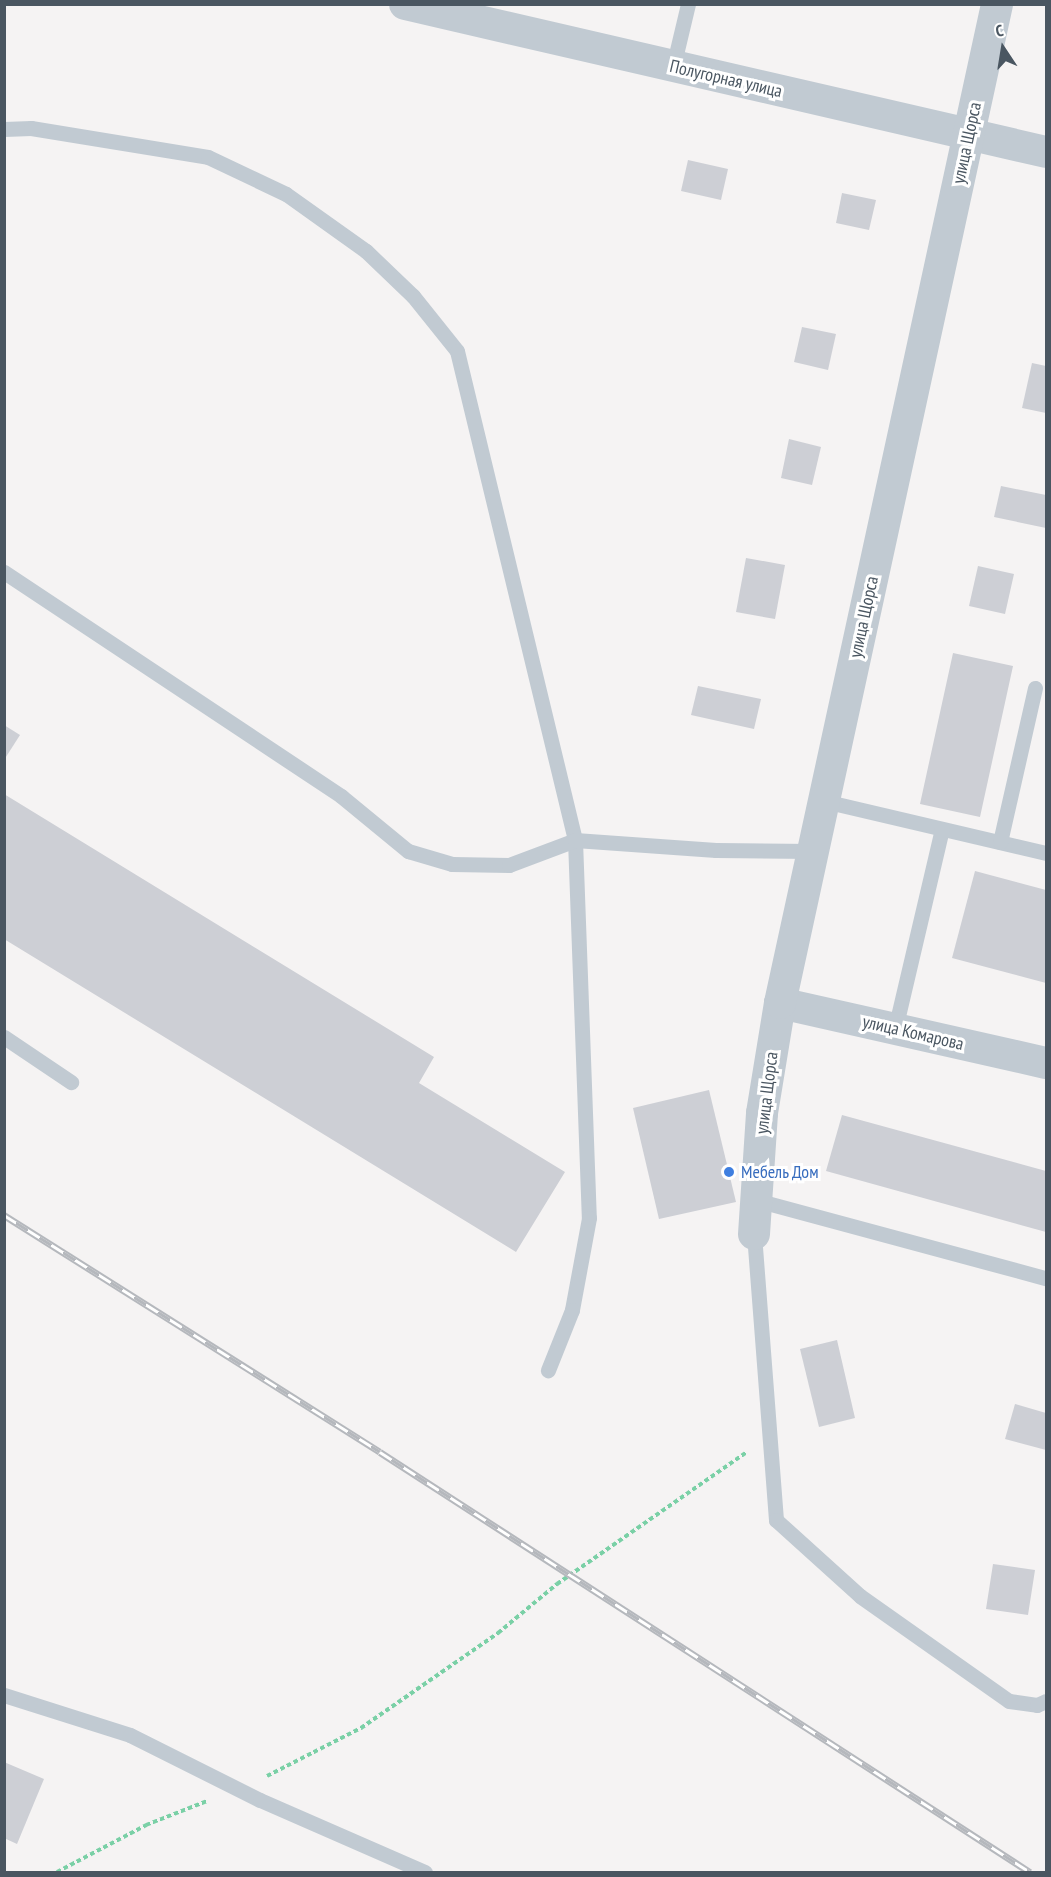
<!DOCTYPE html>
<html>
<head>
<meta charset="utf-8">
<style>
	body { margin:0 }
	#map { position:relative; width:1051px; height:1877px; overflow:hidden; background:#f5f3f3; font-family:"PT Sans Narrow",sans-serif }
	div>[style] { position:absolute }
	.building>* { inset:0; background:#cdcfd5 }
	.path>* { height:4px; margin-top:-2px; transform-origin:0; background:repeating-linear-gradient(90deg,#7ad0a6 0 4.5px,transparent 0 7.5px) }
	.lane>* { height:15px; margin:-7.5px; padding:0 7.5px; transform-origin:7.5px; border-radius:7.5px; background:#c1cad2 }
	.street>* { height:32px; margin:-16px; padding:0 16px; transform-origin:16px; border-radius:16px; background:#c1cad2 }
	.rail>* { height:7px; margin-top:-3.5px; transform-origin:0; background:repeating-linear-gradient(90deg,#fff 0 14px,#b5b8bd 0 28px); box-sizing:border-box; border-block:2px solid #b5b8bd }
	.dots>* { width:16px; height:16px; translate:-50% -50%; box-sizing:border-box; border:3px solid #fff; border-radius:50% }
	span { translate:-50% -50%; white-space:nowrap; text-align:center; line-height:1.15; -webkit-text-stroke:6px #fff; paint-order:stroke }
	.street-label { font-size:18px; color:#4a5661 }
	.shop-label { font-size:18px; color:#366cbe }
	.left { translate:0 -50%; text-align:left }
	.frame { position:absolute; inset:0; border:6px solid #4a5661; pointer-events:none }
	.north { position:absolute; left:973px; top:18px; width:60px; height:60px; -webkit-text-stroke:4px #fff; paint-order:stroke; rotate:348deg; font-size:16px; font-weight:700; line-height:24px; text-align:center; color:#4a5661 }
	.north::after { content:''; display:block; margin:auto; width:21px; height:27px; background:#4a5661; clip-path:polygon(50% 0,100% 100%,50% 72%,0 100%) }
</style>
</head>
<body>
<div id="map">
	<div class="building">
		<i style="clip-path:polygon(688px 160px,728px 169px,721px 200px,681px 191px)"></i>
		<i style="clip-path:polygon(842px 193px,876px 200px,869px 230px,836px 223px)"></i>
		<i style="clip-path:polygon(802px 327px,836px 334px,828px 370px,794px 362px)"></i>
		<i style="clip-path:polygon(1032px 363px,1046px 366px,1046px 413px,1022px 408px)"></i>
		<i style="clip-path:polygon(789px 439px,821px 447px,812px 485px,781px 478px)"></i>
		<i style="clip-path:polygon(1001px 486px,1046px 495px,1046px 528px,994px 517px)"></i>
		<i style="clip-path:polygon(746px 558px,785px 565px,775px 619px,736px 612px)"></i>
		<i style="clip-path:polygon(978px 566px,1014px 574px,1005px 614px,969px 606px)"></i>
		<i style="clip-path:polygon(953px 653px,1013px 666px,980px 817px,920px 804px)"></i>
		<i style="clip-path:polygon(698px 686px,761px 699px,754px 729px,691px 715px)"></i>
		<i style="clip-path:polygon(4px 725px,20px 735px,4px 760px)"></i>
		<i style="clip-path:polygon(4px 794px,434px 1057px,419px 1083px,565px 1172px,516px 1252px,4px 939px)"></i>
		<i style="clip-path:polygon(975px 871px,1046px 890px,1046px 983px,952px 958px)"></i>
		<i style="clip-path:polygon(709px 1090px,736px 1202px,659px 1219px,633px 1108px)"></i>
		<i style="clip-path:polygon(842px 1115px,1046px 1171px,1046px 1232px,826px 1171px)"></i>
		<i style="clip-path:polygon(837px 1340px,855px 1418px,819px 1427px,800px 1349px)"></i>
		<i style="clip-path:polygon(1015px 1404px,1046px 1413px,1046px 1450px,1005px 1439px)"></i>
		<i style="clip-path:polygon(993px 1564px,1035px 1570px,1028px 1615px,986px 1609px)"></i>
		<i style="clip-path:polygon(4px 1762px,44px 1779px,17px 1844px,4px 1838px)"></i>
	</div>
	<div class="path">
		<i style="left:267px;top:1776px;width:106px;rotate:-27.1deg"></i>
		<i style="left:361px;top:1728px;width:167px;rotate:-34.7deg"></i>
		<i style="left:498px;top:1633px;width:77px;rotate:-39.7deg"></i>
		<i style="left:557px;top:1584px;width:231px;rotate:-34.8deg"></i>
		<i style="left:57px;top:1872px;width:101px;rotate:-27.8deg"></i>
		<i style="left:146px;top:1825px;width:66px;rotate:-21.5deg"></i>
	</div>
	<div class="lane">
		<i style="left:673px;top:67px;width:65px;rotate:-76.6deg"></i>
		<i style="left:4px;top:129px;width:27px;rotate:-2deg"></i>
		<i style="left:31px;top:128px;width:179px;rotate:9.3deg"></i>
		<i style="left:208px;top:157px;width:86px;rotate:25.4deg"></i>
		<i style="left:286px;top:194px;width:98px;rotate:35.5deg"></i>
		<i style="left:366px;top:251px;width:65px;rotate:43.8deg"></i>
		<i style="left:413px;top:296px;width:70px;rotate:51.3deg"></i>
		<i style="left:457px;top:351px;width:503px;rotate:76.43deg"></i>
		<i style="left:575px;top:840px;width:378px;rotate:87.9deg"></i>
		<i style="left:589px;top:1218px;width:94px;rotate:100.5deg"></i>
		<i style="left:572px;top:1310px;width:65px;rotate:111.8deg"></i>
		<i style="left:4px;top:572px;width:405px;rotate:33.6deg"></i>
		<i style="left:341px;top:796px;width:87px;rotate:39.4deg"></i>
		<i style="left:408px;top:851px;width:46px;rotate:16.5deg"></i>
		<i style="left:452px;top:864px;width:57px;rotate:1deg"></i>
		<i style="left:509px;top:865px;width:71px;rotate:-20.7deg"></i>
		<i style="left:575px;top:840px;width:141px;rotate:4.1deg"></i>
		<i style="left:716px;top:850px;width:97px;rotate:0.6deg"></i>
		<i style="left:824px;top:801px;width:228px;rotate:13.2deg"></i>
		<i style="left:1000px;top:842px;width:158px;rotate:-77.2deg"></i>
		<i style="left:895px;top:1029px;width:205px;rotate:-76.8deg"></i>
		<i style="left:4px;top:1037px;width:81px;rotate:33.9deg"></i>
		<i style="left:756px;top:1200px;width:300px;rotate:15.1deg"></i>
		<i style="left:754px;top:1234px;width:287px;rotate:85.6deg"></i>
		<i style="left:776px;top:1520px;width:113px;rotate:42.1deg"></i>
		<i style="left:860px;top:1596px;width:182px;rotate:35.2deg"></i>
		<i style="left:1009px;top:1701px;width:28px;rotate:8deg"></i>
		<i style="left:1037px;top:1705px;width:10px;rotate:-24deg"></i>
		<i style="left:4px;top:1695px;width:132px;rotate:17.6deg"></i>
		<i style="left:130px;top:1735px;width:145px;rotate:26.6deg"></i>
		<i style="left:260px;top:1800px;width:180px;rotate:23.6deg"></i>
	</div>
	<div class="street">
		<i style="left:405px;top:4px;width:658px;rotate:13deg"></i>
		<i style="left:780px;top:1003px;width:273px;rotate:12.7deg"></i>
		<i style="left:754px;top:1234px;width:121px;rotate:-86.2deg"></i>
		<i style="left:762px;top:1113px;width:111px;rotate:-80.7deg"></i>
		<i style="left:780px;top:1003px;width:1022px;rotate:-77.74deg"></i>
	</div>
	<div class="rail">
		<i style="left:4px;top:1215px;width:444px;rotate:32.2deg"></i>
		<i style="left:380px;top:1452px;width:774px;rotate:32.87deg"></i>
	</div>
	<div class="dots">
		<i style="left:729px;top:1172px;background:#3f7fe0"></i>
	</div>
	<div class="street-label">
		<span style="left:726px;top:79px;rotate:13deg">Полугорная улица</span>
		<span style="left:967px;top:143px;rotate:-78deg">улица Щорса</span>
		<span style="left:864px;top:617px;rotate:-78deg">улица Щорса</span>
		<span style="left:913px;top:1033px;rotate:13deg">улица Комарова</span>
		<span style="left:767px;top:1093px;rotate:-83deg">улица Щорса</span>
	</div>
	<div class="shop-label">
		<span class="left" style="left:741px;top:1172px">Мебель Дом</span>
	</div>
	<div class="frame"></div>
	<div class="north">С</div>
</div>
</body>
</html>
